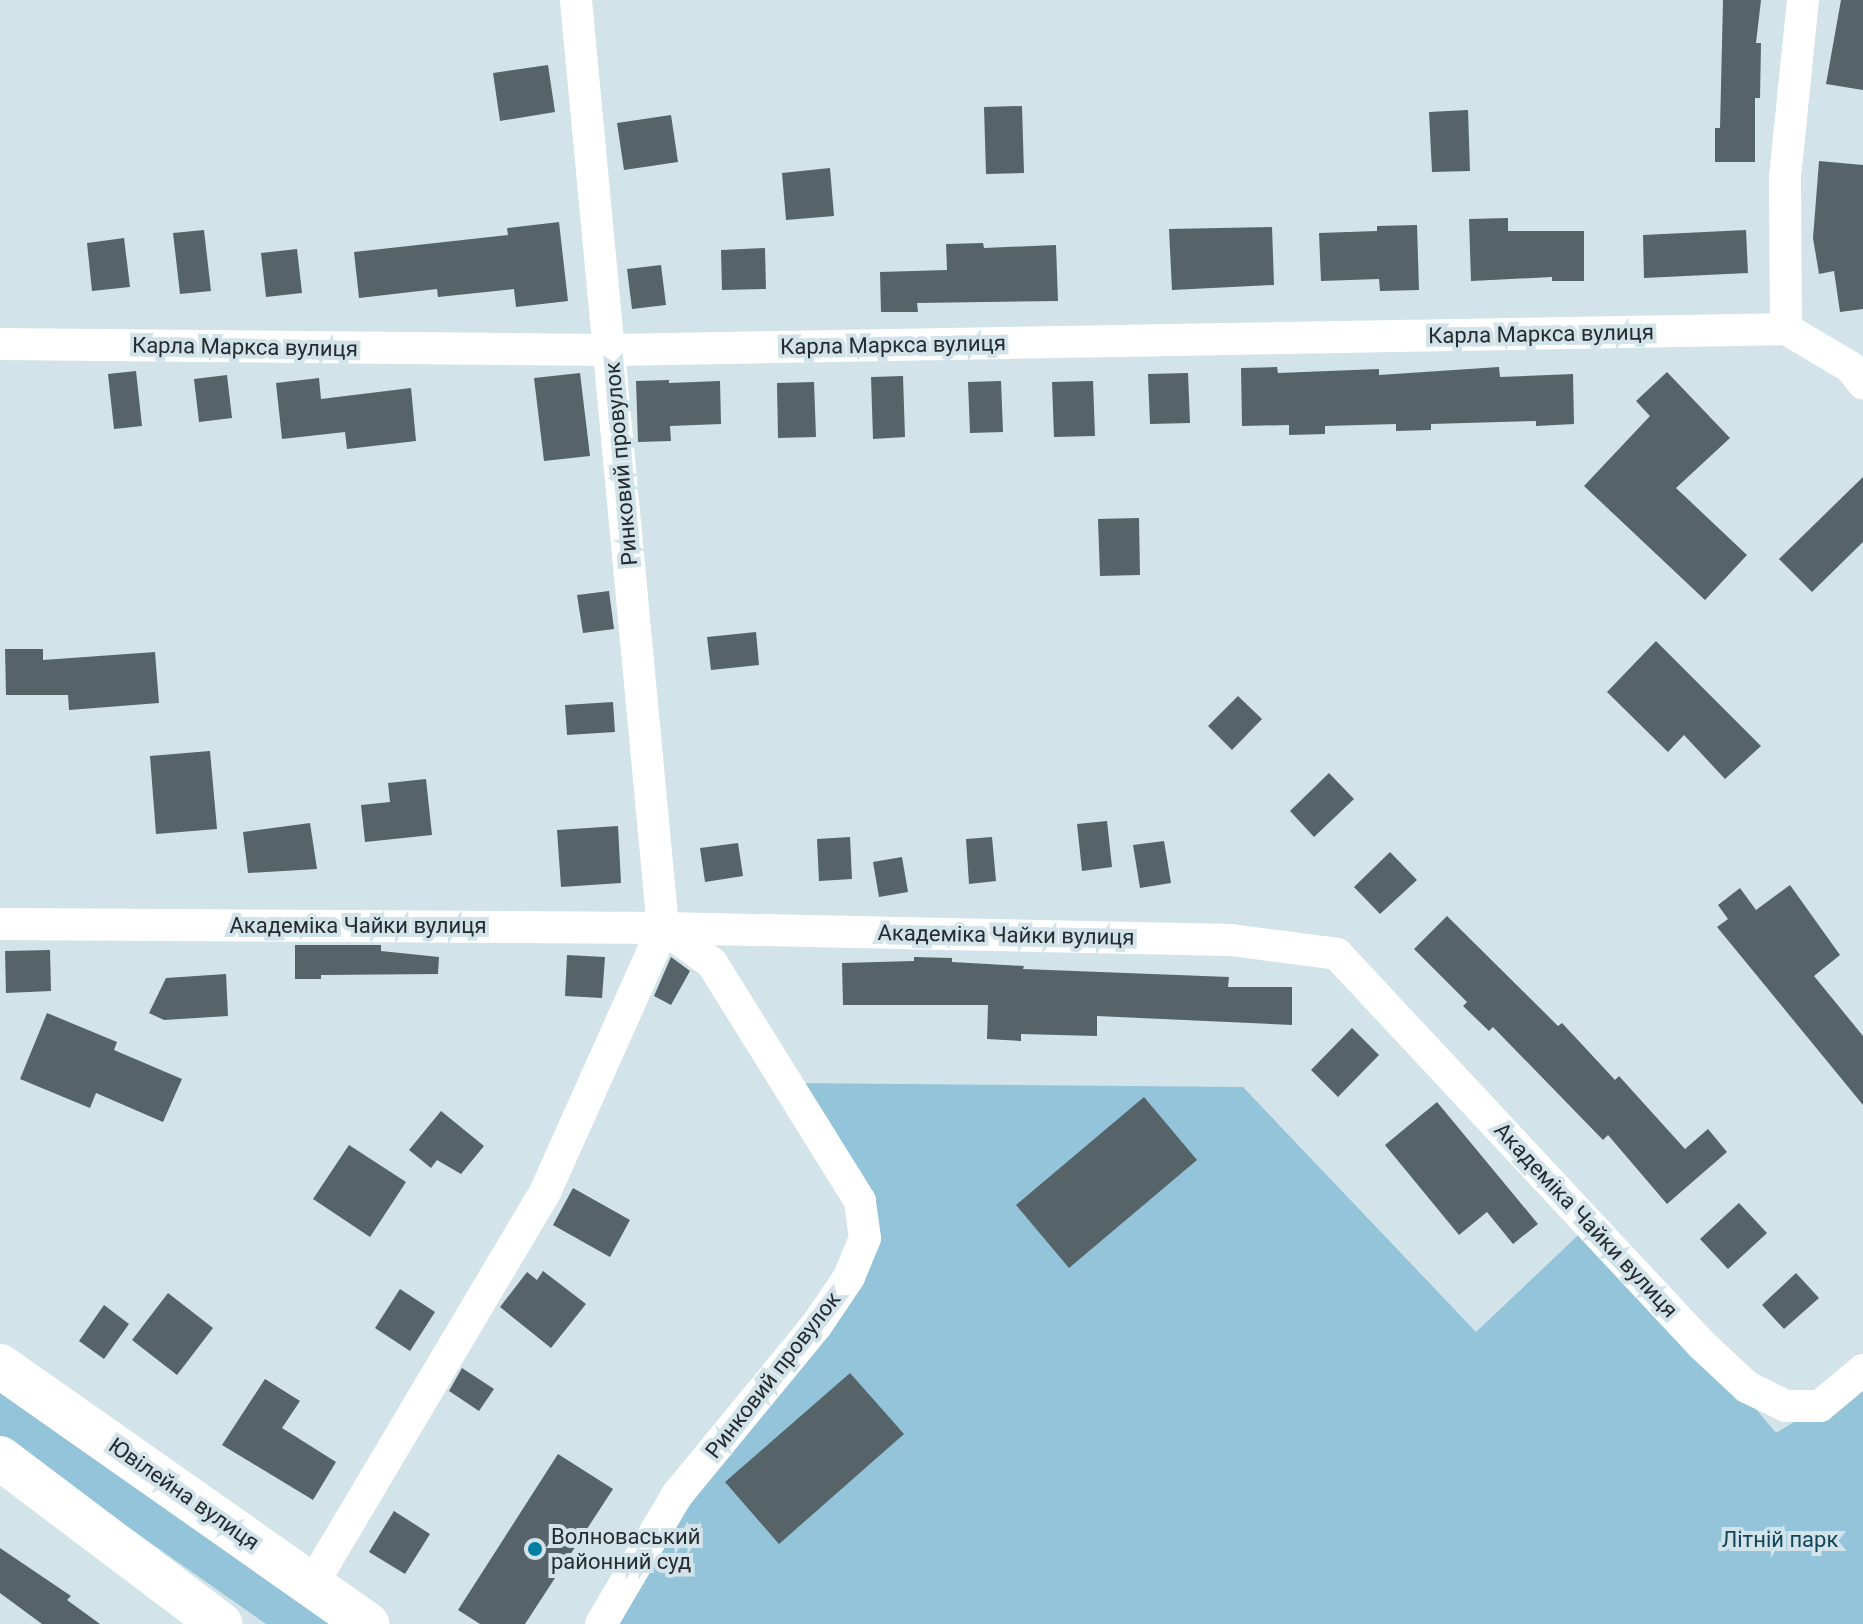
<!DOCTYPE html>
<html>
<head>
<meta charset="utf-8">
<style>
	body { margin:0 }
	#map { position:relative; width:1863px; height:1624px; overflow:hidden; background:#d2e3ea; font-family:Roboto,sans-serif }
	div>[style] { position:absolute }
	.green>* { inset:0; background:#94c4da }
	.building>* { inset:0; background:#56646a }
	.street>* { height:32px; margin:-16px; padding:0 16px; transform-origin:16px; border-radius:16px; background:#fff }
	.secondary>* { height:44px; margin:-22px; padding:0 22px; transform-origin:22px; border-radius:22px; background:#fff }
	.dots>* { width:22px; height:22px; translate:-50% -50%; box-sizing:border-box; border:4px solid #d2e3ea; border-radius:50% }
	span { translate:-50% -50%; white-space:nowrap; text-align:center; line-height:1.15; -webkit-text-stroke:8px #d2e3ea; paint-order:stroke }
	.street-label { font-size:22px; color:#252b2e }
	.poi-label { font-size:22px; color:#252b2e }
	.left { translate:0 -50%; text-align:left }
	.park-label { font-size:22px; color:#114559 }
</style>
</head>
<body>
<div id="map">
	<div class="green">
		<i style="clip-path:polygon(786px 1083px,1243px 1087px,1476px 1332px,1590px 1224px,1701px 1344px,1776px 1433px,1820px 1406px,1863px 1371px,1863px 1624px,613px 1624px,677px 1495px,865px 1238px)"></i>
		<i style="clip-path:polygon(0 1374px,363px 1624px,266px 1624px,0 1437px)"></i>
	</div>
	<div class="building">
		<i style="clip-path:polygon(1723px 0,1761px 0,1756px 43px,1761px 43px,1760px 98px,1755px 98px,1755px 162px,1715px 162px,1715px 128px,1720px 128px)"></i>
		<i style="clip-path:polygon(1841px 0,1863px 0,1863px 90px,1826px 84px)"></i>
		<i style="clip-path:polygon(548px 65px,555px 112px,500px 121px,493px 73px)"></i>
		<i style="clip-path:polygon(1022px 106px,1024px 173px,986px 174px,984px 107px)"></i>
		<i style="clip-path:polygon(1468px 110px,1470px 171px,1432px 172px,1429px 112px)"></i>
		<i style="clip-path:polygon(671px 115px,678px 162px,624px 170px,617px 123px)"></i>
		<i style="clip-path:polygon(1819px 161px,1863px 165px,1863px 309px,1840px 312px,1834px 271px,1819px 274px,1813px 238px)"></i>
		<i style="clip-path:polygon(830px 168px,834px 216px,786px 220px,782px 173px)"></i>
		<i style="clip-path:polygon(1508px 218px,1508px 231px,1584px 231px,1584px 281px,1552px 281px,1552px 277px,1471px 281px,1469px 219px)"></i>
		<i style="clip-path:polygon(559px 222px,568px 301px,516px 307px,514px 289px,438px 297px,437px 289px,359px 298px,354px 252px,508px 235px,507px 228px)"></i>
		<i style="clip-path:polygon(1417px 225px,1419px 290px,1380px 291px,1379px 279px,1321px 281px,1319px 233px,1377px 231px,1377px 226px)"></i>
		<i style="clip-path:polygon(1272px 227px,1274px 285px,1172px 290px,1169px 229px)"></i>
		<i style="clip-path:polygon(204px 230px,211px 291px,180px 294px,173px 233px)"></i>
		<i style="clip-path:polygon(1746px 230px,1748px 273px,1644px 278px,1643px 235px)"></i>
		<i style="clip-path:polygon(124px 238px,130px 287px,92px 291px,87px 243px)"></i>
		<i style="clip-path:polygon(983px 243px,984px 248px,1056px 245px,1058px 301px,917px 303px,918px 312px,881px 312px,880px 272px,947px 270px,946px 244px)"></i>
		<i style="clip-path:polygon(765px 248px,766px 289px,722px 290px,721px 250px)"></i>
		<i style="clip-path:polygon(297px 249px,302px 293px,266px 297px,261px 253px)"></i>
		<i style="clip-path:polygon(661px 265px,666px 305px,632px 309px,627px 269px)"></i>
		<i style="clip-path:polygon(1277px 367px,1278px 373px,1379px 369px,1379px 375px,1499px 367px,1500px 377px,1573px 374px,1574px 424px,1536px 426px,1536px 421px,1431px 424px,1431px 430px,1396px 431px,1396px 424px,1325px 426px,1325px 434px,1289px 435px,1289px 425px,1242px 426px,1241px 368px)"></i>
		<i style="clip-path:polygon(136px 371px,142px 426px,114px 429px,108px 374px)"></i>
		<i style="clip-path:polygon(1667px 372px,1730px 438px,1676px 488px,1747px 555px,1705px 600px,1584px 486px,1650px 416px,1636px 401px)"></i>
		<i style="clip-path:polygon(580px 373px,590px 456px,544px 461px,534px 378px)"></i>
		<i style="clip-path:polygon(1188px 373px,1190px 423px,1150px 424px,1148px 374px)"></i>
		<i style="clip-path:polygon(227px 375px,232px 418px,199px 422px,194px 379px)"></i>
		<i style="clip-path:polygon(903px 376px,905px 437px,873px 439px,871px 377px)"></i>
		<i style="clip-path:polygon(319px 378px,321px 399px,411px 388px,416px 441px,347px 449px,345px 432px,282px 439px,276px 383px)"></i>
		<i style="clip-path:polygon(669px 380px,669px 383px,720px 381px,721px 424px,670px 426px,671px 441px,638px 442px,636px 381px)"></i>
		<i style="clip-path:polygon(1001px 381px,1003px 432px,970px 433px,968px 382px)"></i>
		<i style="clip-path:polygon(1093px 381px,1095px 436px,1054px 437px,1052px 382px)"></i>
		<i style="clip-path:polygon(814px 382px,816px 437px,778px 438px,777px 383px)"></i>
		<i style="clip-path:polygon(1863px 477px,1863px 542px,1812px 592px,1779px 559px)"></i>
		<i style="clip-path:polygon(1139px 518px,1140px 575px,1100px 576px,1098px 519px)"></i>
		<i style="clip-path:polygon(609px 591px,614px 629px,583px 633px,577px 595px)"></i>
		<i style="clip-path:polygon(756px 632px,759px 665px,711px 670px,707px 637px)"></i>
		<i style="clip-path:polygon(1656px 641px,1761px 746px,1725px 779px,1684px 735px,1668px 752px,1607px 692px)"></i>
		<i style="clip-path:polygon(5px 649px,43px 649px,43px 660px,155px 652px,159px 703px,69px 710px,68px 695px,6px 695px)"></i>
		<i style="clip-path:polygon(1238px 696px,1262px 719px,1232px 750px,1208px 726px)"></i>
		<i style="clip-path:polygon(613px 702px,615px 732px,567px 735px,565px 705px)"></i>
		<i style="clip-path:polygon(210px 751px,217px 829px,156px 834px,150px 756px)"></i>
		<i style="clip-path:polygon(1329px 773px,1354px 799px,1314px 837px,1290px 811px)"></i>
		<i style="clip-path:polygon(426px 779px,432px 835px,365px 842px,361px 805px,390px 802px,388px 783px)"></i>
		<i style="clip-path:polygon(1107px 821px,1112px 867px,1082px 871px,1077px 824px)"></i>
		<i style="clip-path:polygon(310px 823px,317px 869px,248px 873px,243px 832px)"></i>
		<i style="clip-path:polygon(618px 826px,621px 883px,561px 887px,557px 830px)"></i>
		<i style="clip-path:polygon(850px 837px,852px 879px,819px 881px,817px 839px)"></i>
		<i style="clip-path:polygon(992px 837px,996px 881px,969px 884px,966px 839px)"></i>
		<i style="clip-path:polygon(1164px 841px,1171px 883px,1140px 888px,1133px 845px)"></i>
		<i style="clip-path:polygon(738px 843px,743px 876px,705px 882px,700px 848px)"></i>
		<i style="clip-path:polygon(1390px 852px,1417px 880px,1380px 914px,1354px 887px)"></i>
		<i style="clip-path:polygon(902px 857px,908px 892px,879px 897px,873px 862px)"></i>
		<i style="clip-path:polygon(1790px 885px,1840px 955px,1814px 976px,1863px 1036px,1863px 1105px,1717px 927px,1728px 919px,1718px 905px,1740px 888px,1756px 910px)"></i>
		<i style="clip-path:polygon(1447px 916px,1558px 1026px,1562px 1023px,1615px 1080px,1619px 1076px,1685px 1149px,1708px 1129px,1727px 1152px,1667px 1204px,1608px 1135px,1603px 1140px,1493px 1027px,1489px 1031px,1463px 1006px,1467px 1002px,1414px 949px)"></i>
		<i style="clip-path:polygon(295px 945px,381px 945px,381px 951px,439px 957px,438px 974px,321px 975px,321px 979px,295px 979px)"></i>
		<i style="clip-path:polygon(50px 950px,51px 991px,6px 993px,5px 951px)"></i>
		<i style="clip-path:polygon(567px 955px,605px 957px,602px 998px,565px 996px)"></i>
		<i style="clip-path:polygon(671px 957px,690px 971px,671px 1005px,654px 996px)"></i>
		<i style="clip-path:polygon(914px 957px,952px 958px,952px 962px,1024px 966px,1023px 969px,1229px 977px,1228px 987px,1292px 987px,1292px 1025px,1097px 1016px,1097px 1036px,1021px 1034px,1021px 1041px,987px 1039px,988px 1005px,843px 1005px,842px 963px,914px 961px)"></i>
		<i style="clip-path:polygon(226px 974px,228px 1016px,164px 1020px,149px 1013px,166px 978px)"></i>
		<i style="clip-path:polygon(47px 1013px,117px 1042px,114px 1050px,182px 1079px,163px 1122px,96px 1093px,90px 1108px,20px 1079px)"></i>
		<i style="clip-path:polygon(1352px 1028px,1379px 1055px,1338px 1097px,1311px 1070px)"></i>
		<i style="clip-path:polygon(1144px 1097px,1197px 1160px,1069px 1268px,1016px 1205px)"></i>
		<i style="clip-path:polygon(1437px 1102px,1538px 1224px,1513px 1244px,1487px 1212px,1459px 1235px,1385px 1145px)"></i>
		<i style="clip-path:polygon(441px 1111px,484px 1146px,461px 1174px,437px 1160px,431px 1168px,409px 1150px)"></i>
		<i style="clip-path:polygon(349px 1145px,406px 1182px,370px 1237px,313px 1199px)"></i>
		<i style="clip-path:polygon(573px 1188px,630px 1220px,610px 1257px,553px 1225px)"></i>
		<i style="clip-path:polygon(1739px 1203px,1767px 1233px,1728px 1269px,1700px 1239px)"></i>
		<i style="clip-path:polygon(543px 1271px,586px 1304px,551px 1348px,500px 1307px,527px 1272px,537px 1280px)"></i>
		<i style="clip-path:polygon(1796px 1273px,1819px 1298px,1784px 1329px,1762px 1305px)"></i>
		<i style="clip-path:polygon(400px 1289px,435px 1312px,410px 1351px,375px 1328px)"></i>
		<i style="clip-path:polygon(168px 1293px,213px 1328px,177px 1375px,132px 1340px)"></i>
		<i style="clip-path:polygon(104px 1305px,129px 1324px,104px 1359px,79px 1341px)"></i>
		<i style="clip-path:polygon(462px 1368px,494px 1389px,479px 1411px,449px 1391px)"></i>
		<i style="clip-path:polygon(850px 1373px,904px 1434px,779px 1544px,725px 1482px)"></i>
		<i style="clip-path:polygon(265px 1379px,300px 1401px,282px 1428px,336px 1462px,313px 1500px,222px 1445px)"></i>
		<i style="clip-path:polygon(558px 1454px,613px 1489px,525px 1624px,480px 1624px,458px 1610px)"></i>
		<i style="clip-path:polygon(394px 1511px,430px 1534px,405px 1574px,369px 1552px)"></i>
		<i style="clip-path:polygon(0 1548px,71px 1596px,67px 1600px,100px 1624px,42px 1624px,0 1593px)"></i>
	</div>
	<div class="street">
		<i style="left:1786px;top:329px;width:152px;rotate:-90.4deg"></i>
		<i style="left:1785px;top:177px;width:178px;rotate:-84.2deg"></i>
		<i style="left:0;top:344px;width:611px;rotate:0.56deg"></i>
		<i style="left:611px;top:350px;width:1175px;rotate:-1.02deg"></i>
		<i style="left:1786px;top:329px;width:74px;rotate:30.7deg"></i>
		<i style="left:1850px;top:367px;width:21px;rotate:51deg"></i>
		<i style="left:0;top:924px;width:663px;rotate:0.35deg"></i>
		<i style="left:663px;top:928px;width:568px;rotate:1.21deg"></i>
		<i style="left:1231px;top:940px;width:107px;rotate:7.5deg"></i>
		<i style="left:1337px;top:954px;width:533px;rotate:46.97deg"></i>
		<i style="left:1701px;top:1344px;width:63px;rotate:43.1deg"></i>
		<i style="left:1747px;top:1387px;width:43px;rotate:26deg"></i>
		<i style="left:1786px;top:1406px;width:34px"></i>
		<i style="left:1820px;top:1406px;width:56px;rotate:-39.9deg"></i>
		<i style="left:313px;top:1583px;width:457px;rotate:-59.3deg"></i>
		<i style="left:546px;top:1190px;width:287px;rotate:-65.9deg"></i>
		<i style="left:663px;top:928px;width:932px;rotate:-95.36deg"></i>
		<i style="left:601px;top:1624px;width:150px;rotate:-59.5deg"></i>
		<i style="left:677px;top:1495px;width:219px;rotate:-50.6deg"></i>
		<i style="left:816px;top:1326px;width:59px;rotate:-56deg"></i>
		<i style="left:849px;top:1277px;width:42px;rotate:-67.7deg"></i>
		<i style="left:865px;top:1238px;width:37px;rotate:-98deg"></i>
		<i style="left:860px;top:1201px;width:280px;rotate:-121.9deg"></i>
		<i style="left:712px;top:963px;width:60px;rotate:-144.5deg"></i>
	</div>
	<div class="secondary">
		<i style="left:0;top:1366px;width:449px;rotate:35.1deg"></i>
		<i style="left:0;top:1458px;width:276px;rotate:37deg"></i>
	</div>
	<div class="dots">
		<i style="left:535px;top:1549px;background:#007ea4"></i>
	</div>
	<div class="street-label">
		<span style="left:1541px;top:334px;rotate:-1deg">Карла Маркса вулиця</span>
		<span style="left:893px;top:345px;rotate:-1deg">Карла Маркса вулиця</span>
		<span style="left:245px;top:347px;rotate:1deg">Карла Маркса вулиця</span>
		<span style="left:621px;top:464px;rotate:-95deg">Ринковий провулок</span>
		<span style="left:358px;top:926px">Академіка Чайки вулиця</span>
		<span style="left:1006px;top:935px;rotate:1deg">Академіка Чайки вулиця</span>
		<span style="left:1586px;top:1220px;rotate:47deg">Академіка Чайки вулиця</span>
		<span style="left:773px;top:1375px;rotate:-52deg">Ринковий провулок</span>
		<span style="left:184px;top:1494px;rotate:35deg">Ювілейна вулиця</span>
	</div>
	<div class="poi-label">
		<span class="left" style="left:551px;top:1549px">Волноваський<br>районний суд</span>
	</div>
	<div class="park-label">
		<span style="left:1780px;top:1540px">Літній парк</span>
	</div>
</div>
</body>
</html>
